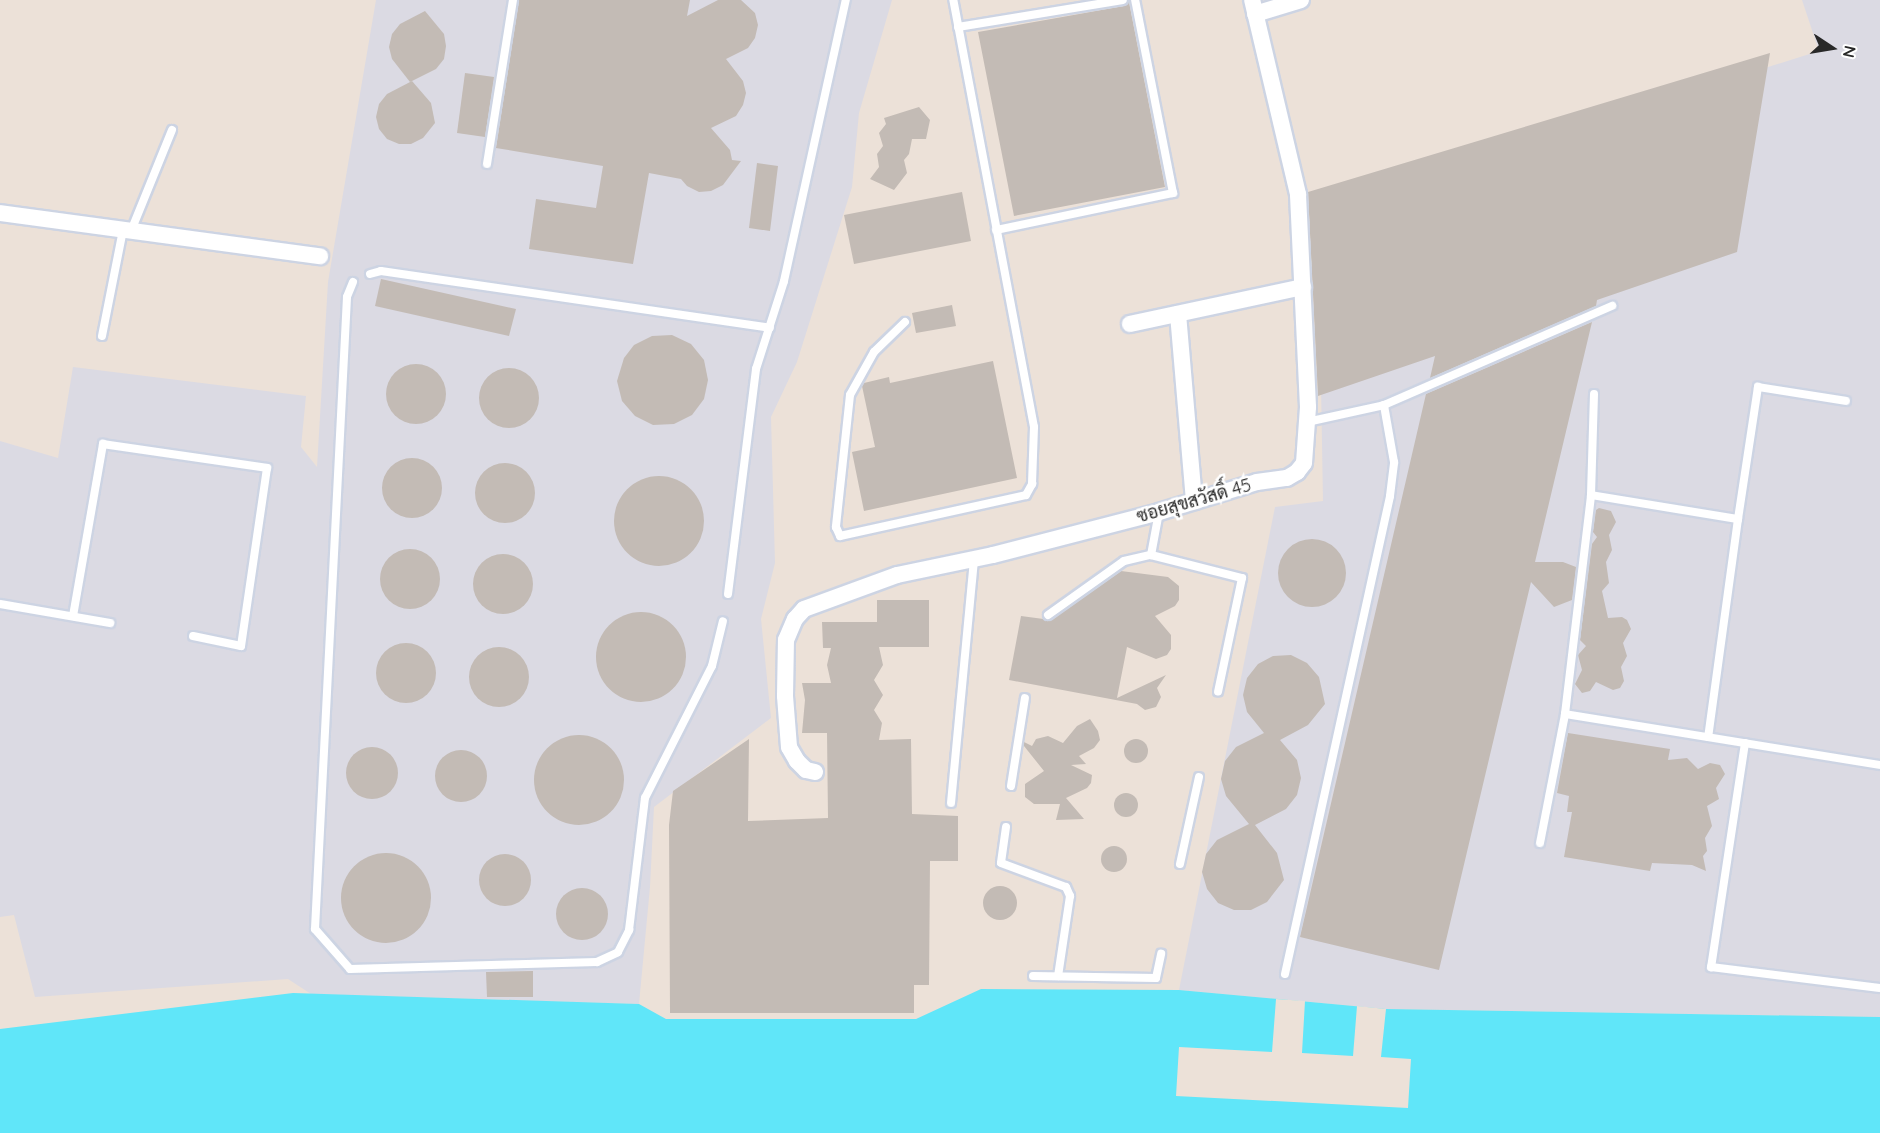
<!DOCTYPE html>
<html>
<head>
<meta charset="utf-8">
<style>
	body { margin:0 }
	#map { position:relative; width:1880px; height:1133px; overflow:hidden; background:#ece1d8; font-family:Quicksand,Sarabun,sans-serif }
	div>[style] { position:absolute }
	.industrial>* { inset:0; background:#dbdae3 }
	.water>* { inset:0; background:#60e6f9 }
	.pier>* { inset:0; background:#ece1d8 }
	.building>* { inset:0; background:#c3bbb5 }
	.round { border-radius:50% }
	.roads { filter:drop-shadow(2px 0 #cdd4e3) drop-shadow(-2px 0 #cdd4e3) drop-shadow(0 2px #cdd4e3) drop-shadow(0 -2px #cdd4e3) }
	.lane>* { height:8px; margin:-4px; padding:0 4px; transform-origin:4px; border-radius:4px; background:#fff }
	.street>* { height:16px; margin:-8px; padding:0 8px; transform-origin:8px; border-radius:8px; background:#fff }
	span { translate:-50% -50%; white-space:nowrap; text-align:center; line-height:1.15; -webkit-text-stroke:5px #fff; paint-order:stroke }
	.street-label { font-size:18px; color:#282828 }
	.north { position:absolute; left:1802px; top:18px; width:60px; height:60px; -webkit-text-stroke:4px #fff; paint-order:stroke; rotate:102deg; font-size:16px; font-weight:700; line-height:24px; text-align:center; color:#282828 }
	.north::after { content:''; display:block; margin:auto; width:21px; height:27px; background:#282828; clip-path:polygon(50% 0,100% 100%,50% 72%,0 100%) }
</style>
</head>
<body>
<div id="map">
	<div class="industrial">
		<i style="clip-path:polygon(376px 0,892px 0,859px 113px,852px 187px,797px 362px,771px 417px,775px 563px,761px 619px,771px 718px,654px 807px,650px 887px,639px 1004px,311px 994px,288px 979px,35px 997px,14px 915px,0 917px,0 441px,58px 458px,73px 367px,306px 396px,301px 447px,317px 467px,328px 282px)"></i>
		<i style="clip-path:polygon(1802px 0,1880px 0,1880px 1017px,1386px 1009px,1179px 990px,1275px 507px,1323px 501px,1318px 209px,1819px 51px)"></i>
	</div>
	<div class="water">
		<i style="clip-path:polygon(981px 989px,1179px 990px,1386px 1009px,1880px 1017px,1880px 1133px,0 1133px,0 1029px,293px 993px,639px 1004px,666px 1019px,916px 1019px)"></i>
	</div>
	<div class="pier">
		<i style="clip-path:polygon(1276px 999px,1305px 1001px,1302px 1053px,1353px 1056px,1357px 1006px,1386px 1009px,1381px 1057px,1411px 1059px,1408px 1108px,1176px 1096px,1179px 1047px,1272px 1052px)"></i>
	</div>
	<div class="building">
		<i style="clip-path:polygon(519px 0,690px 0,687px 16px,718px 0,741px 0,755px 13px,758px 25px,755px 38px,748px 48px,726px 59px,743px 81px,746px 93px,743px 105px,736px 116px,711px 128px,730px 150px,732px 160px,741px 161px,723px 185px,711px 191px,699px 192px,687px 186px,681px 179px,649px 173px,633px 264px,529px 249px,536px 199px,596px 208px,603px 166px,496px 148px)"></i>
		<i style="clip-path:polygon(1129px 2px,1165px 187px,1014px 216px,978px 32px,1124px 6px)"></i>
		<i style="clip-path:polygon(425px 11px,444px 34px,446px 46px,444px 59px,436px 69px,410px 82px,392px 59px,389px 47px,392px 34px,400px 24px)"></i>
		<i style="clip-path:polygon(1770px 53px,1737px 252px,1597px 300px,1596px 306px,1430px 378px,1435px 356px,1318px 396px,1308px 192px)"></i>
		<i style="clip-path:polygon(465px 73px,494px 77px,485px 137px,457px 133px)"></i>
		<i style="clip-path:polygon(412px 81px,431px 103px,435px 123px,423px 138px,411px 144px,399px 144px,387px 139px,379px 129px,376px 117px,379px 104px,387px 94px)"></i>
		<i style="clip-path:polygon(919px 107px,930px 120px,926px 139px,912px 139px,909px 154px,904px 160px,907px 173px,894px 190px,870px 179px,879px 167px,877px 154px,883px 146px,879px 133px,886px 124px,884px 118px)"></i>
		<i style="clip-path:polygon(757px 163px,778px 166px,770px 231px,749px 228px)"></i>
		<i style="clip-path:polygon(962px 192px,971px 241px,854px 264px,844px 215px)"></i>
		<i style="clip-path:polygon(381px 279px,516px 309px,509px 336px,375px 306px)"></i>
		<i style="clip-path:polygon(952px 305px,956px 326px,916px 333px,912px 313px)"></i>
		<i style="clip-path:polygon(1592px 322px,1535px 562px,1563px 562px,1576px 567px,1572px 600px,1554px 607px,1531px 582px,1439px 970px,1300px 937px,1426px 394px)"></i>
		<i style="clip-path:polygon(672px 335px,691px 344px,704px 360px,708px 380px,704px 399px,692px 415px,674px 424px,653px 425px,635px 416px,622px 401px,617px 381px,624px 358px,634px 345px,652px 336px)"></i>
		<i style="clip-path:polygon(993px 361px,1017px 478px,864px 511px,852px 452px,875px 447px,862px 386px,864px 383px,889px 377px,890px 383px)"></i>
		<i class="round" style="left:386px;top:364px;width:60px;height:60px"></i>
		<i class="round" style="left:479px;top:368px;width:60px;height:60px"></i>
		<i class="round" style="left:382px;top:458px;width:60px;height:60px"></i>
		<i class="round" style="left:475px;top:463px;width:60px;height:60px"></i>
		<i class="round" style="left:614px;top:476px;width:90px;height:90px"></i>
		<i style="clip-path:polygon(1599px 508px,1611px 511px,1616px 522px,1609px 535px,1612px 550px,1606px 562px,1609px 583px,1602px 591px,1608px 618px,1622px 617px,1627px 620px,1631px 629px,1623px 643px,1627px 656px,1621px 667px,1624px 681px,1620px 688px,1613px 690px,1596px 682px,1590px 691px,1582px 693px,1575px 684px,1582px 670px,1578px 655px,1586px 646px,1580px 640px,1592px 544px,1597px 537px,1593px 532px,1596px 510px)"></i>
		<i class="round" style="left:1278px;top:539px;width:68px;height:68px"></i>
		<i class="round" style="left:380px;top:549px;width:60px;height:60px"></i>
		<i class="round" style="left:473px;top:554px;width:60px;height:60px"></i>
		<i style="clip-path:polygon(1121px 571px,1168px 577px,1179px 586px,1179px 600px,1175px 606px,1155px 616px,1171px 635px,1171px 649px,1167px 655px,1156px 659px,1127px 647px,1117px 698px,1166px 675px,1157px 688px,1161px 697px,1156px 707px,1145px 710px,1137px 704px,1009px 680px,1021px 616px,1051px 620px)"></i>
		<i style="clip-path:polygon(877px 600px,929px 600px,929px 647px,879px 647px,883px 665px,874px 680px,883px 695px,874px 710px,882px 723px,879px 740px,911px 739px,912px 814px,958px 816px,958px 861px,930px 861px,929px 985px,914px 985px,914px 1013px,670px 1013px,669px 825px,673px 791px,749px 739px,748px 821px,828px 818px,827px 733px,802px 733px,805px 700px,802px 683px,831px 683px,827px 665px,831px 648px,823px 648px,822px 622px,877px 622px)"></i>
		<i class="round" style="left:596px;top:612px;width:90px;height:90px"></i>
		<i class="round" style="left:376px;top:643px;width:60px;height:60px"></i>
		<i class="round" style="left:469px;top:647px;width:60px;height:60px"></i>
		<i style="clip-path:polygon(1291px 655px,1307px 663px,1319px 677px,1325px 704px,1308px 725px,1280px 740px,1297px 760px,1301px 778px,1297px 795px,1286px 809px,1255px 825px,1277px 853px,1284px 880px,1267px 902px,1251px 910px,1234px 910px,1218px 903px,1207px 889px,1202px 872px,1206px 854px,1217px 840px,1249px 824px,1226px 796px,1221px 779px,1225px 761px,1236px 747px,1264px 733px,1247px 712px,1243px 695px,1247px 678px,1258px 664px,1273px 656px)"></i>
		<i style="clip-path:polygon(1090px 719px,1098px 731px,1100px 740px,1094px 748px,1079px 756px,1086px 764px,1071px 765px,1092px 775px,1091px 783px,1087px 788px,1066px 798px,1084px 819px,1056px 820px,1060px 804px,1034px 804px,1025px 797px,1025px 784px,1044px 771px,1024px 746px,1024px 742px,1032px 746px,1036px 739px,1048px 736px,1063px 743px,1077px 726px)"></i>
		<i style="clip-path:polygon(1568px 733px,1670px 749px,1668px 760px,1687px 758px,1698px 769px,1710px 763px,1720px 765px,1725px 774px,1716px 788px,1719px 799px,1707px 806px,1712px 826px,1705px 838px,1707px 851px,1703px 856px,1706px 871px,1692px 865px,1652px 863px,1650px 871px,1564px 857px,1572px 812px,1567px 812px,1569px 796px,1557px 793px)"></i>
		<i class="round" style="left:534px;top:735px;width:90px;height:90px"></i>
		<i class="round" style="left:1124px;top:739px;width:24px;height:24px"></i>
		<i class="round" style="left:346px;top:747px;width:52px;height:52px"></i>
		<i class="round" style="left:435px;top:750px;width:52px;height:52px"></i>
		<i class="round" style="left:1114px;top:793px;width:24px;height:24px"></i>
		<i class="round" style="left:1101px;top:846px;width:26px;height:26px"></i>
		<i class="round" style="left:341px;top:853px;width:90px;height:90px"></i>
		<i class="round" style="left:479px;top:854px;width:52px;height:52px"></i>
		<i class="round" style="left:983px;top:886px;width:34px;height:34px"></i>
		<i class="round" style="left:556px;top:888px;width:52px;height:52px"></i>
		<i style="clip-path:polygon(533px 971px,533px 997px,487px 997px,486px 972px)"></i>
	</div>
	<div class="roads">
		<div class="lane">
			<i style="left:958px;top:27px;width:167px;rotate:-9.3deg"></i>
			<i style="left:487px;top:164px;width:166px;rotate:-81deg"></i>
			<i style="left:996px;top:230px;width:181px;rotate:-11.8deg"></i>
			<i style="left:1173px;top:193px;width:197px;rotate:-101.1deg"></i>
			<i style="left:131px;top:231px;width:109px;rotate:-67.9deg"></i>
			<i style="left:370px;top:274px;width:11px;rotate:-15deg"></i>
			<i style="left:381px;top:271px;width:393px;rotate:8.3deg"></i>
			<i style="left:353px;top:282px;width:16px;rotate:112deg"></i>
			<i style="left:347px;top:297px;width:633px;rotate:92.9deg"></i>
			<i style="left:315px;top:929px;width:53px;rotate:48.8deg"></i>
			<i style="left:350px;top:969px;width:247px;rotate:-1.6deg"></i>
			<i style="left:597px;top:962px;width:23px;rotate:-25deg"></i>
			<i style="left:618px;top:952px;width:25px;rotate:-63deg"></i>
			<i style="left:629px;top:930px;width:133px;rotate:-83.1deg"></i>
			<i style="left:645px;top:798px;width:148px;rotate:-63.1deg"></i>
			<i style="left:712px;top:666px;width:46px;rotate:-76.3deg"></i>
			<i style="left:905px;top:322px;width:43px;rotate:135.9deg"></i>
			<i style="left:874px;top:352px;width:49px;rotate:119.2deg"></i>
			<i style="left:850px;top:395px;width:133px;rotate:96.1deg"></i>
			<i style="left:836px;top:527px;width:10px;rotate:66deg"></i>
			<i style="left:840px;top:536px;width:190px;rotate:-12.4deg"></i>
			<i style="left:1026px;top:495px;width:13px;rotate:-61deg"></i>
			<i style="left:1032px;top:484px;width:57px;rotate:-88deg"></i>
			<i style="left:1034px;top:427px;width:435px;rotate:-100.7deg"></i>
			<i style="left:102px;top:336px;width:108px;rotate:-78.8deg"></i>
			<i style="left:1307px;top:422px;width:79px;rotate:-12.4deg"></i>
			<i style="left:1384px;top:405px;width:249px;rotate:-23.5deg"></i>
			<i style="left:1591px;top:495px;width:101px;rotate:-88.3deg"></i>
			<i style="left:1159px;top:512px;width:44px;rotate:100.5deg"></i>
			<i style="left:1151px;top:555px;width:94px;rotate:14.2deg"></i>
			<i style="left:1242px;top:578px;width:116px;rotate:101.9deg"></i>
			<i style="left:1738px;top:519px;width:134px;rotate:-81.4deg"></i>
			<i style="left:1758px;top:387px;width:89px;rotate:9deg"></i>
			<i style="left:728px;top:594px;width:227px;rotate:-82.9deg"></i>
			<i style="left:756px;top:369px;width:92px;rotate:-72.3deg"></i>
			<i style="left:784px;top:281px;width:288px;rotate:-77.6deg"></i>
			<i style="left:0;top:604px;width:112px;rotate:9.8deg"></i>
			<i style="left:1048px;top:615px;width:93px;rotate:-35.4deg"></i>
			<i style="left:1124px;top:561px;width:28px;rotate:-13deg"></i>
			<i style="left:73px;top:616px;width:175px;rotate:-80.1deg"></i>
			<i style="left:103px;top:444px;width:166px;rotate:8.3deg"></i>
			<i style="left:267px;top:468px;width:180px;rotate:98.3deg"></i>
			<i style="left:241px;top:646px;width:49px;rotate:-168.2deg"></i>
			<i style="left:1565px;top:714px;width:221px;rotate:-83.2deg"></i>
			<i style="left:1591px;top:495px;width:149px;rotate:9.3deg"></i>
			<i style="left:1738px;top:519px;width:220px;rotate:97.8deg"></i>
			<i style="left:1745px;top:743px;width:227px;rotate:98.6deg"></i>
			<i style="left:1711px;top:967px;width:170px;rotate:7.1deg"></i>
			<i style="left:1011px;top:786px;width:89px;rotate:-81deg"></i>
			<i style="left:951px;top:803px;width:245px;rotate:-84.6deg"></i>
			<i style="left:1006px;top:827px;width:36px;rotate:98deg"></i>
			<i style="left:1001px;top:863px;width:69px;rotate:20.3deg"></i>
			<i style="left:1066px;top:887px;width:10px;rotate:66deg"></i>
			<i style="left:1070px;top:896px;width:81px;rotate:98.5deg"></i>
			<i style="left:1540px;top:843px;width:131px;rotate:-79deg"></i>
			<i style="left:1565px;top:714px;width:319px;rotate:9.2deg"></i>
			<i style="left:1180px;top:864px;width:89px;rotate:-77.7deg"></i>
			<i style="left:1285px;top:974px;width:489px;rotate:-77.6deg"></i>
			<i style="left:1390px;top:496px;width:34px;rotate:-83deg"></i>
			<i style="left:1394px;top:462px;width:58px;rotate:-100deg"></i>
			<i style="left:1033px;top:976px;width:123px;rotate:0.9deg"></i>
			<i style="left:1156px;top:978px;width:25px;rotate:-78deg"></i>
		</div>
		<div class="street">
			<i style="left:1255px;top:14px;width:48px;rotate:-16.9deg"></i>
			<i style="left:0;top:213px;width:323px;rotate:7.7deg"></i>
			<i style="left:1178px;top:314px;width:188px;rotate:85.1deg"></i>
			<i style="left:1130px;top:324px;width:177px;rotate:-12.1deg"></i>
			<i style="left:815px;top:772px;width:9px;rotate:-167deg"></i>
			<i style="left:806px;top:770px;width:13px;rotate:-135deg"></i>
			<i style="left:797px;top:761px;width:16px;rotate:-120deg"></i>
			<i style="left:789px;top:747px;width:51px;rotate:-94.5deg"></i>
			<i style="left:785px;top:696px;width:56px;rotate:-89deg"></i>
			<i style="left:786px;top:640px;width:23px;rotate:-67deg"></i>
			<i style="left:795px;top:619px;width:13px;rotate:-48deg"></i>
			<i style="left:804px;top:609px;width:99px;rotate:-20.1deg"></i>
			<i style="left:897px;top:575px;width:98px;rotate:-11.8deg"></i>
			<i style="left:993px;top:555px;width:171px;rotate:-14.5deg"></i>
			<i style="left:1159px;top:512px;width:102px;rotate:-17deg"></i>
			<i style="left:1257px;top:482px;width:30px;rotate:-8deg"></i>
			<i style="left:1287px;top:478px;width:12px;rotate:-31deg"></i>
			<i style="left:1297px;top:472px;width:11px;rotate:-52deg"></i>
			<i style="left:1304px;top:463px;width:56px;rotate:-85.9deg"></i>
			<i style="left:1308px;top:407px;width:213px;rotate:-92.7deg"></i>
			<i style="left:1298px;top:194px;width:199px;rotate:-103.3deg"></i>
		</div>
	</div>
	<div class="street-label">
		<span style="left:1194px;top:501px;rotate:-16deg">ซอยสุขสวัสดิ์ 45</span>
	</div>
	<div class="north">N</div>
</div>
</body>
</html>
